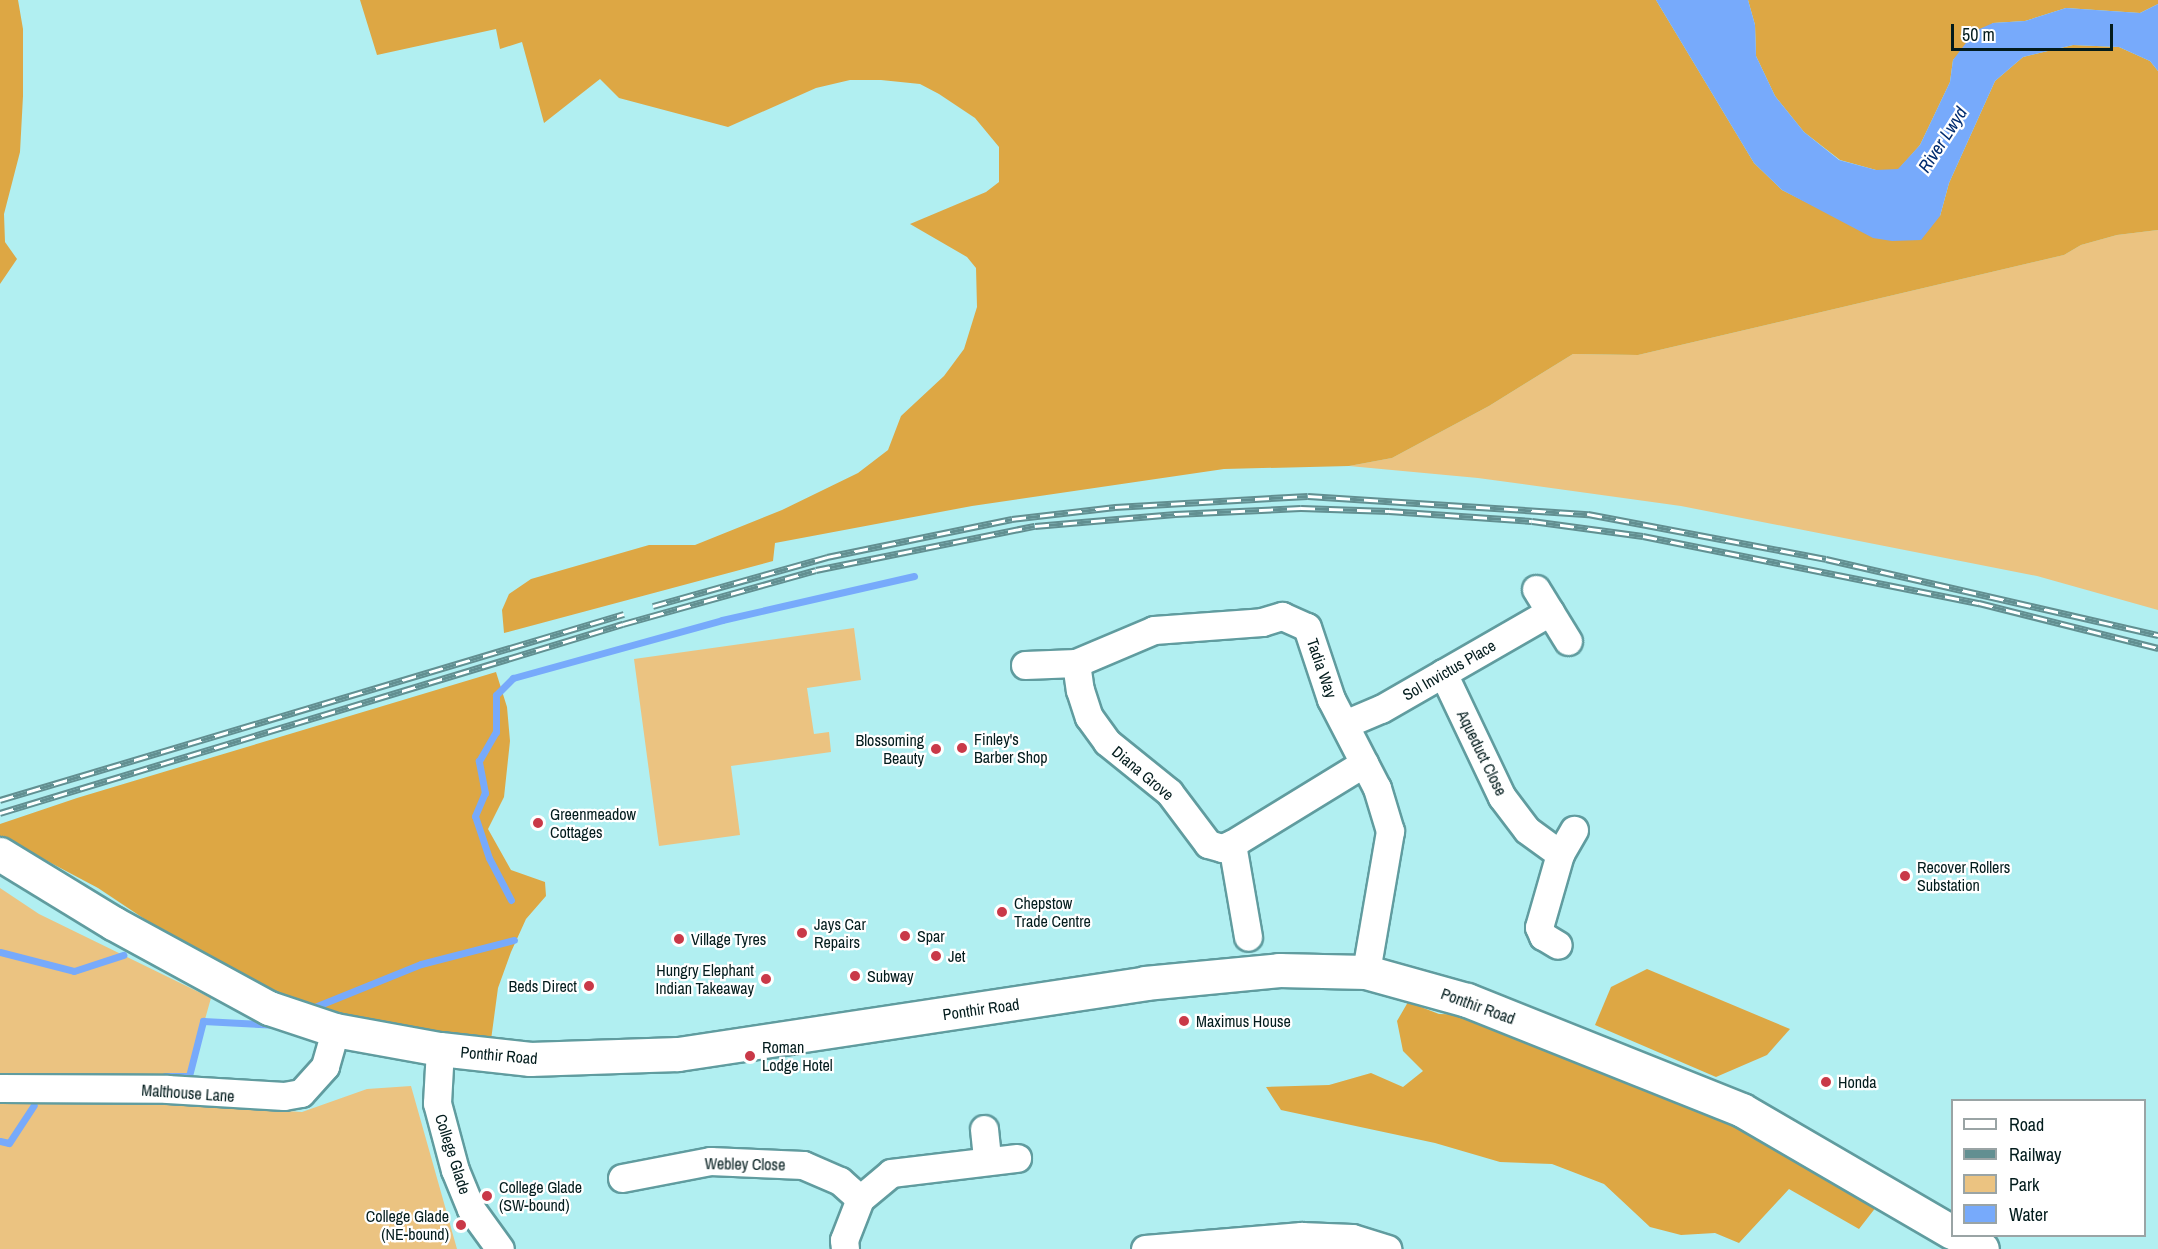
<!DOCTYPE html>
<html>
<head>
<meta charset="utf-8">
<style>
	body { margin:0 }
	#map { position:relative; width:2158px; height:1249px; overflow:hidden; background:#b1eff1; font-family:"Archivo Narrow",sans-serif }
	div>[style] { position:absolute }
	.green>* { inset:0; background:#ebc381 }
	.forest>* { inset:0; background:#dda744 }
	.water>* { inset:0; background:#77aafb }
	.stream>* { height:7px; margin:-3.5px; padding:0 3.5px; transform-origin:3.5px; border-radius:3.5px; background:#77aafb }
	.roads { filter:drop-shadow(2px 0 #609c9f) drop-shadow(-2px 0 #609c9f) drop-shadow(0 2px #609c9f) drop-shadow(0 -2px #609c9f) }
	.minor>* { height:27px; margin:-13.5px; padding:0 13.5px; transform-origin:13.5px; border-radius:13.5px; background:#fff }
	.major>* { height:33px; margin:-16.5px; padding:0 16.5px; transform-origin:16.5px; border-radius:16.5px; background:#fff }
	.rail>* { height:7px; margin-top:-3.5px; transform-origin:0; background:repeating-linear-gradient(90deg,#fff 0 14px,#628f91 0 28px); box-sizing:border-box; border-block:2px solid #628f91 }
	.dots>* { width:16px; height:16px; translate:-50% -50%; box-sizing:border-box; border:3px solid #fff; border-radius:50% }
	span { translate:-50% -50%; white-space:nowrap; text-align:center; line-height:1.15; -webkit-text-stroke:4.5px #fff; paint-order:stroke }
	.street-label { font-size:16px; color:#031c1d }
	.poi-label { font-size:16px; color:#031c1d }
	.left { translate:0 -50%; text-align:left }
	.right { translate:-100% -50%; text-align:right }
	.water-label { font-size:18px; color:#002c70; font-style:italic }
	.legend { position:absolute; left:1951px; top:1099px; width:195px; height:138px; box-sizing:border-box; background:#fff; border:2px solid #9aa4a5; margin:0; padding:8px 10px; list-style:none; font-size:18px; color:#031c1d }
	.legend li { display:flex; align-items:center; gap:12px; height:30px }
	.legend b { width:30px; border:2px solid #9aa4a5 }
	.scale { position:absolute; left:1951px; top:24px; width:162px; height:27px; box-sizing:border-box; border:3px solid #031c1d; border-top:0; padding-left:8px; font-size:18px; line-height:21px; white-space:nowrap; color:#031c1d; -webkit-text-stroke:4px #fff; paint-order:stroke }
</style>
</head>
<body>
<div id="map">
	<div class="green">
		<i style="clip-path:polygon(2158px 230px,2158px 610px,2037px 576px,1681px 506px,1478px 478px,1349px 466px,1392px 458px,1489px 406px,1573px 354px,1638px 355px,2064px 255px,2081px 245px,2117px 235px)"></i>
		<i style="clip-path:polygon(854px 628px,861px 680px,807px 688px,814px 734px,829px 732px,831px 752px,731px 766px,740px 835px,659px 846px,634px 659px)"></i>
		<i style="clip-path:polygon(0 888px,39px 914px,211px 998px,189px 1076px,0 1076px)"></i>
		<i style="clip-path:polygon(411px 1086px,457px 1249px,0 1249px,0 1103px,155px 1103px,302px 1112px,367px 1089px)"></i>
	</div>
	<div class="forest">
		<i style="clip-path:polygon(0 0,18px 0,23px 29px,23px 96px,20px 152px,4px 214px,5px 242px,17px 259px,0 284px)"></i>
		<i style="clip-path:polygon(360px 0,1656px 0,1754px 163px,1782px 190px,1810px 204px,1940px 216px,1949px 183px,1995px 81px,2023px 57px,2073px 45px,2119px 47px,2150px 61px,2158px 71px,2158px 230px,2117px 235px,2081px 245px,2064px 255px,1638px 355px,1573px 354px,1489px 406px,1392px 458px,1349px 466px,1224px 469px,972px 506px,775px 543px,773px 561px,504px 633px,502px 610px,509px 594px,531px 579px,649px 545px,695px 545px,782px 510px,858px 473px,888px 450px,901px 416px,944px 376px,964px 349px,977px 307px,976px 268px,967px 257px,910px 224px,986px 192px,999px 182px,999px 147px,975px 118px,939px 94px,920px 84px,881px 80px,850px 80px,816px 88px,728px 127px,619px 98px,600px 79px,544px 123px,522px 42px,500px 49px,496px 29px,377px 55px)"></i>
		<i style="clip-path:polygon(1748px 0,2158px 0,2158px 4px,2140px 13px,2066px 8px,2025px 21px,1993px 23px,1953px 60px,1950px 82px,1920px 145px,1898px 170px,1876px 170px,1840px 160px,1804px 132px,1775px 96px,1756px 56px,1755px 25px)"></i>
		<i style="clip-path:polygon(496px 672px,507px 707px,510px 741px,504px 797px,488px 829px,511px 870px,545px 882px,546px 896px,526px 919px,511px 952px,498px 988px,491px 1040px,444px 1037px,332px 1013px,277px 994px,152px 924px,98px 888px,0 836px,0 824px,77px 798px)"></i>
		<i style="clip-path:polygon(1647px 969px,1790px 1029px,1767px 1055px,1716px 1077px,1595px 1025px,1611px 987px)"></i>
		<i style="clip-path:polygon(1408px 1002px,1439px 1014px,1478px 1015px,1740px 1120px,1880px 1202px,1859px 1229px,1789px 1189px,1739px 1243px,1715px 1233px,1681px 1235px,1650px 1227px,1604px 1184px,1552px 1164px,1500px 1162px,1435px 1143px,1281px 1110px,1266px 1087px,1329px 1085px,1371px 1073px,1403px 1087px,1423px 1071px,1403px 1051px,1397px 1021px)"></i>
	</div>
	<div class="water">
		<i style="clip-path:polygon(1656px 0,1748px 0,1755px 25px,1756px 56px,1775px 96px,1804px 132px,1839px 160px,1876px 170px,1898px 169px,1920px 145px,1950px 82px,1953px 60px,1975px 31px,1993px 23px,2025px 21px,2066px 8px,2140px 13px,2158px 4px,2158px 71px,2150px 61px,2119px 47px,2073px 45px,2023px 57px,1995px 81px,1949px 183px,1940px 216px,1921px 240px,1892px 241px,1873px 238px,1782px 190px,1754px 163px)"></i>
	</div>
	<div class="stream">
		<i style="left:511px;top:900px;width:47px;rotate:-117.6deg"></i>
		<i style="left:489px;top:858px;width:44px;rotate:-108.4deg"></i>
		<i style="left:475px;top:816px;width:25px;rotate:-67deg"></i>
		<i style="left:485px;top:793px;width:33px;rotate:-101deg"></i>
		<i style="left:479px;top:761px;width:34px;rotate:-60deg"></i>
		<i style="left:496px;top:732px;width:37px;rotate:-90deg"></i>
		<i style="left:496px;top:695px;width:24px;rotate:-45deg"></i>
		<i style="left:513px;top:678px;width:217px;rotate:-15.5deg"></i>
		<i style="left:722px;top:620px;width:197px;rotate:-12.9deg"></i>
		<i style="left:0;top:952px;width:76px;rotate:14.4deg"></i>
		<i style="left:74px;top:971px;width:52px;rotate:-18.1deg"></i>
		<i style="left:317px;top:1006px;width:112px;rotate:-22deg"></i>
		<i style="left:421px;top:964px;width:96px;rotate:-14.5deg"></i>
		<i style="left:165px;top:1076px;width:24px"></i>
		<i style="left:189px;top:1076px;width:57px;rotate:-75.7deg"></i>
		<i style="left:203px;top:1021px;width:76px;rotate:3deg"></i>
		<i style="left:0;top:1141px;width:9px;rotate:13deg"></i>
		<i style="left:9px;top:1143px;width:45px;rotate:-56.7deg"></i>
	</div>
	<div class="roads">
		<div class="minor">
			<i style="left:1536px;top:589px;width:61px;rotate:58.4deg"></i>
			<i style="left:1076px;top:663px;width:27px;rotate:82deg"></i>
			<i style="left:1080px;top:690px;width:28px;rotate:72deg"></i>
			<i style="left:1089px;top:717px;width:31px;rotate:54deg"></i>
			<i style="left:1107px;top:742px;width:80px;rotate:38.9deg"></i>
			<i style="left:1169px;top:792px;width:65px;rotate:53.1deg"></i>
			<i style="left:1208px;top:844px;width:15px;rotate:16deg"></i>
			<i style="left:1222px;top:848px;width:11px;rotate:-22deg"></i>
			<i style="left:1232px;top:844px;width:155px;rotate:-31.5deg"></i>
			<i style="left:1025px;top:665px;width:51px;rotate:-2.2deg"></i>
			<i style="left:1076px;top:663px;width:85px;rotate:-22.9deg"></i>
			<i style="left:1154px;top:630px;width:108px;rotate:-4.2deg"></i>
			<i style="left:1262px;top:622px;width:21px;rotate:-17deg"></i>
			<i style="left:1282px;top:616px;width:27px;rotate:24deg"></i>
			<i style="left:1307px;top:627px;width:76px;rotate:71.6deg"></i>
			<i style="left:1331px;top:699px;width:100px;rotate:62.7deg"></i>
			<i style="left:1377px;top:788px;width:45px;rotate:73.2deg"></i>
			<i style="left:1390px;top:831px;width:143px;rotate:99.7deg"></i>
			<i style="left:1443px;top:673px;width:137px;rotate:64.6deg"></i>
			<i style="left:1502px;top:797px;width:41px;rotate:52.9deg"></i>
			<i style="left:1527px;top:830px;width:41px;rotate:36deg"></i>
			<i style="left:1560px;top:854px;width:76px;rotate:106deg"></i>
			<i style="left:1539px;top:927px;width:10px;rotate:66deg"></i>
			<i style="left:1543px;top:936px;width:17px;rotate:31deg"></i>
			<i style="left:1345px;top:724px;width:39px;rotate:-23deg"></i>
			<i style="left:1381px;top:709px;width:195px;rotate:-29.9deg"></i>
			<i style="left:1232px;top:844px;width:94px;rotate:80.2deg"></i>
			<i style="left:1560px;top:854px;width:28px;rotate:-60deg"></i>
			<i style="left:440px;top:1049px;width:54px;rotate:93.2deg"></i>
			<i style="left:437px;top:1103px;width:69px;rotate:75deg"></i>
			<i style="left:455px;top:1170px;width:42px;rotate:67.7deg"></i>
			<i style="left:471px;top:1209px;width:49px;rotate:54.1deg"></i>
			<i style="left:0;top:1088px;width:167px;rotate:0.3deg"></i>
			<i style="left:167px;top:1089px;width:117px;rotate:3.4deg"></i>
			<i style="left:284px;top:1096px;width:17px;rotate:-10deg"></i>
			<i style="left:301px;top:1093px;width:36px;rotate:-48deg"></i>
			<i style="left:325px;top:1066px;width:37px;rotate:-74deg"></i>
			<i style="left:984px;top:1129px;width:31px;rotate:84deg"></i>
			<i style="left:622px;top:1178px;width:90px;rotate:-10.9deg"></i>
			<i style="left:710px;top:1161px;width:93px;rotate:2.5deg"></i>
			<i style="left:803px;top:1165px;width:40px;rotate:23.4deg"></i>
			<i style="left:840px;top:1181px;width:27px;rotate:42deg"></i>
			<i style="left:845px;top:1249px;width:9px;rotate:-96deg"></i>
			<i style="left:844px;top:1240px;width:44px;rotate:-68.7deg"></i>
			<i style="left:860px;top:1199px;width:40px;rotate:-40deg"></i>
			<i style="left:891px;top:1173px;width:127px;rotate:-6.8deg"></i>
			<i style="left:1145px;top:1249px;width:157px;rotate:-4.8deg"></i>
			<i style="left:1301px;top:1236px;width:51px;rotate:2.2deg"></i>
			<i style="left:1352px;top:1238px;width:37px;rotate:17deg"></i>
		</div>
		<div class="major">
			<i style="left:0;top:854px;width:132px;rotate:31.4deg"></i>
			<i style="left:113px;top:923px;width:178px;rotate:28.6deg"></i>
			<i style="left:269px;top:1008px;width:70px;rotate:18.4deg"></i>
			<i style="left:335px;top:1030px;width:107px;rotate:10.3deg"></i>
			<i style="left:440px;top:1049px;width:91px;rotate:6.3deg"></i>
			<i style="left:530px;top:1059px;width:148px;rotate:-1.9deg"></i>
			<i style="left:678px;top:1054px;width:472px;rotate:-8.6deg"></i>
			<i style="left:1145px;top:983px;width:135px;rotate:-5.5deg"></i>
			<i style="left:1279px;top:970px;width:87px;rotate:1.3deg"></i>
			<i style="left:1366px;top:972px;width:105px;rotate:15.5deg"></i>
			<i style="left:1467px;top:1000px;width:296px;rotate:21.8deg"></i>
			<i style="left:1742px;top:1110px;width:243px;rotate:30.2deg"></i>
			<i style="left:1959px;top:1236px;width:26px;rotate:29deg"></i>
		</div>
	</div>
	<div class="rail">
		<i style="left:653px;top:606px;width:181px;rotate:-15.7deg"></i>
		<i style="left:827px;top:557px;width:189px;rotate:-11.6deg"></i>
		<i style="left:1012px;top:519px;width:104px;rotate:-6.6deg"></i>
		<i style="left:1115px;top:507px;width:193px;rotate:-3.3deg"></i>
		<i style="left:1308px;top:496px;width:281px;rotate:3.7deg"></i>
		<i style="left:1588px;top:514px;width:242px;rotate:10.7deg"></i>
		<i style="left:1826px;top:559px;width:341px;rotate:12.9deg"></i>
		<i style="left:0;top:800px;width:651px;rotate:-16.6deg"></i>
		<i style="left:0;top:813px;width:651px;rotate:-16.88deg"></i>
		<i style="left:623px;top:624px;width:200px;rotate:-15.6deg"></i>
		<i style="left:816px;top:570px;width:223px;rotate:-11.4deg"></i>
		<i style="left:1035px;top:526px;width:141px;rotate:-4.9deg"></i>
		<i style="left:1175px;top:514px;width:126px;rotate:-2.7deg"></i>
		<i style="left:1301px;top:508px;width:88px;rotate:2deg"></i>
		<i style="left:1389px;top:511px;width:143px;rotate:4deg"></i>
		<i style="left:1532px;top:521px;width:112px;rotate:7.7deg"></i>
		<i style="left:1643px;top:536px;width:343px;rotate:11.3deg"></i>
		<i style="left:1979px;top:603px;width:185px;rotate:14.1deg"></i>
	</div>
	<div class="dots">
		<i style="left:962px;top:748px;background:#c93948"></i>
		<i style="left:936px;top:749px;background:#c93948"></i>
		<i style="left:538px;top:823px;background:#c93948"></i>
		<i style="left:1905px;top:876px;background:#c93948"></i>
		<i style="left:1002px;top:912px;background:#c93948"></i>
		<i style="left:802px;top:933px;background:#c93948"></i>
		<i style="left:905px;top:936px;background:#c93948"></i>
		<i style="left:679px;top:939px;background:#c93948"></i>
		<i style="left:936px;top:956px;background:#c93948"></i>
		<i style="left:855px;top:976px;background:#c93948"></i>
		<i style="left:766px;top:979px;background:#c93948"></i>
		<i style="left:589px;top:986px;background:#c93948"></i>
		<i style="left:1184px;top:1021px;background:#c93948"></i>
		<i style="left:750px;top:1056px;background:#c93948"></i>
		<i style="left:1826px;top:1082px;background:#c93948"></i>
		<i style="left:487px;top:1196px;background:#c93948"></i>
		<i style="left:461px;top:1225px;background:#c93948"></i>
	</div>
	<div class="street-label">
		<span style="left:1322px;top:668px;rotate:71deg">Tadia Way</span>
		<span style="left:1449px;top:670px;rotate:-30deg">Sol Invictus Place</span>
		<span style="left:1482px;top:753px;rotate:64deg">Aqueduct Close</span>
		<span style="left:1143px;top:773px;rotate:40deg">Diana Grove</span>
		<span style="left:1478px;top:1006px;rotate:20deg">Ponthir Road</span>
		<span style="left:981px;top:1009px;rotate:-8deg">Ponthir Road</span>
		<span style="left:499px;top:1055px;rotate:5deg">Ponthir Road</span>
		<span style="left:188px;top:1093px;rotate:4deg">Malthouse Lane</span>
		<span style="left:453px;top:1154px;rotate:72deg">College Glade</span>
		<span style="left:745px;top:1164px;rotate:1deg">Webley Close</span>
	</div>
	<div class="poi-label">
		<span class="left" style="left:974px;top:748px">Finley's<br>Barber Shop</span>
		<span class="right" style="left:924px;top:749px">Blossoming<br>Beauty</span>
		<span class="left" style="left:550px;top:823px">Greenmeadow<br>Cottages</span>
		<span class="left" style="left:1917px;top:876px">Recover Rollers<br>Substation</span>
		<span class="left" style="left:1014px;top:912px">Chepstow<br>Trade Centre</span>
		<span class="left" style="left:814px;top:933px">Jays Car<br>Repairs</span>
		<span class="left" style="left:917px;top:936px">Spar</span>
		<span class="left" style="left:691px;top:939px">Village Tyres</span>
		<span class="left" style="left:948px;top:956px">Jet</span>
		<span class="right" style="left:754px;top:979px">Hungry Elephant<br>Indian Takeaway</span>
		<span class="left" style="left:867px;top:976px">Subway</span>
		<span class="right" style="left:577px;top:986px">Beds Direct</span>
		<span class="left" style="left:1196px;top:1021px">Maximus House</span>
		<span class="left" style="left:762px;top:1056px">Roman<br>Lodge Hotel</span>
		<span class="left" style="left:1838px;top:1082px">Honda</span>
		<span class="left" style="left:499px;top:1196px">College Glade<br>(SW-bound)</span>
		<span class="right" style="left:449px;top:1225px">College Glade<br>(NE-bound)</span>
	</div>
	<div class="water-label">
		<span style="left:1943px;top:140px;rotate:-57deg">River Lwyd</span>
	</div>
	<ul class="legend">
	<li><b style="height:8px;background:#fff"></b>Road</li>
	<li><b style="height:8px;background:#628f91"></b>Railway</li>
	<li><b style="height:16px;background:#ebc381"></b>Park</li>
	<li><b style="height:16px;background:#77aafb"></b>Water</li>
	</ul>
	<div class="scale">50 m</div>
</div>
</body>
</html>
